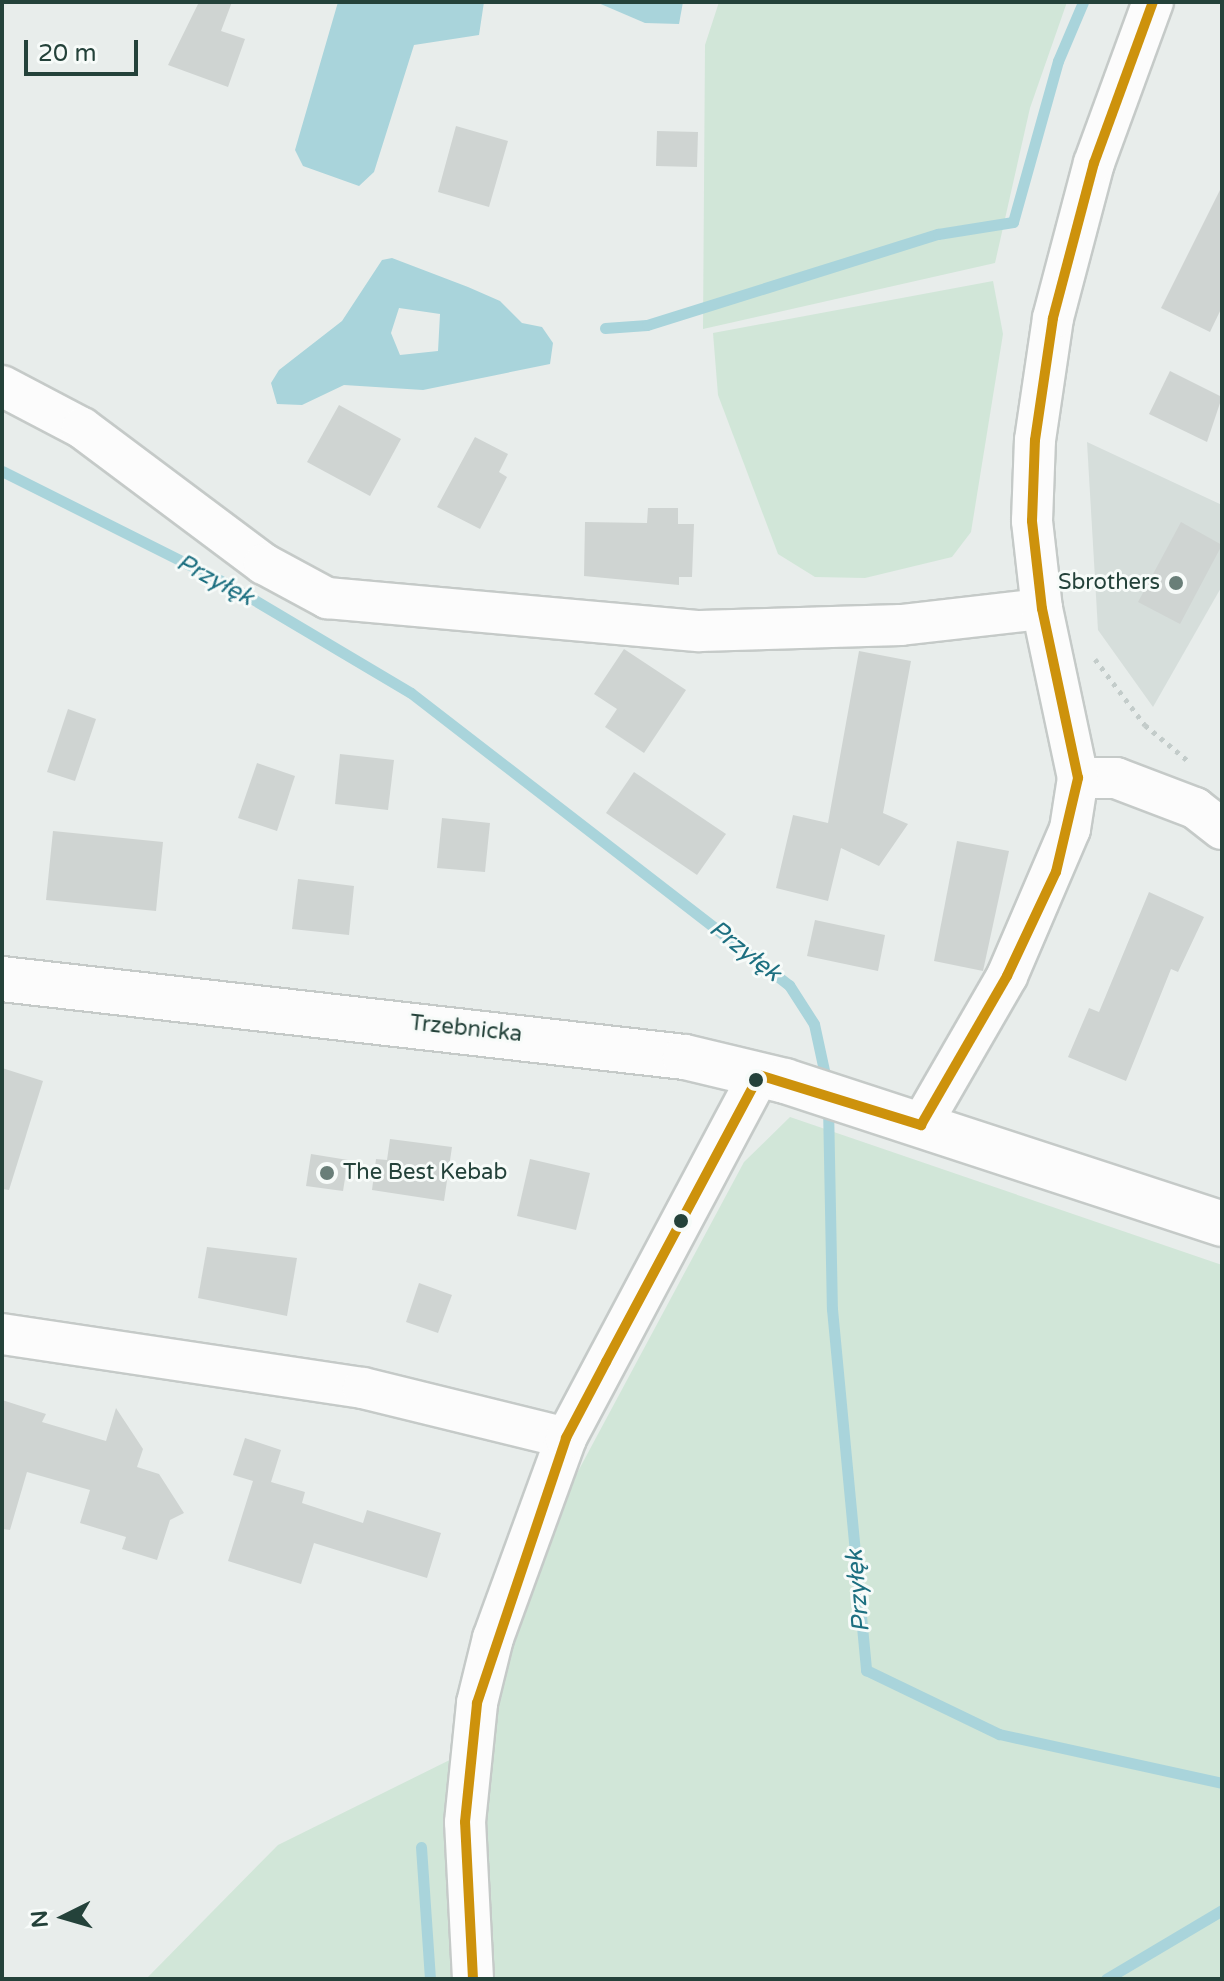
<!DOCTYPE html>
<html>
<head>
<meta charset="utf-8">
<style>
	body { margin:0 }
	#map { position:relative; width:1224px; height:1981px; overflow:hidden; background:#e8edeb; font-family:"Varela Round",sans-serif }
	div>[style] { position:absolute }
	.built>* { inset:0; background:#d6dedb }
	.green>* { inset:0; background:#d1e6d8 }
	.water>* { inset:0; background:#a9d4db }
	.stream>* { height:11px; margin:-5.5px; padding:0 5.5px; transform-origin:5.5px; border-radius:5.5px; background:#a9d4db }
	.building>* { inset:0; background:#cfd4d2 }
	.path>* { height:5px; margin-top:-2.5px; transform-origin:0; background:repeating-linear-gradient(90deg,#c3ccca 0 4px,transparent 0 10px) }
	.roads { filter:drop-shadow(2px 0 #c5cac8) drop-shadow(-2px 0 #c5cac8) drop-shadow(0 2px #c5cac8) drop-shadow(0 -2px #c5cac8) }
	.street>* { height:40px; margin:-20px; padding:0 20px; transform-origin:20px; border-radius:20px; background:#fcfcfc }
	.secondary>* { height:44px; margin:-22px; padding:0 22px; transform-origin:22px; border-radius:22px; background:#fcfcfc }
	.bus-1>* { height:10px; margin:-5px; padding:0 5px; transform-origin:5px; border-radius:5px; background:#cd920c }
	.dots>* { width:22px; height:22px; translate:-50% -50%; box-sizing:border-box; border:4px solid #f7fbf9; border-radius:50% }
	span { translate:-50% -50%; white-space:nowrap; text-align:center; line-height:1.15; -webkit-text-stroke:6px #f7fbf9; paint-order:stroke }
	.poi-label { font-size:22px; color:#24423a }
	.right { translate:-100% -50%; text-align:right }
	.left { translate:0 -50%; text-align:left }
	.street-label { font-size:22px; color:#24423a }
	.water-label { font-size:24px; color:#1c6f80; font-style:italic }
	.frame { position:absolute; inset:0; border:4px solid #24423a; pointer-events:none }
	.north { position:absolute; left:24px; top:1877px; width:80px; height:80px; -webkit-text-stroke:6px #f7fbf9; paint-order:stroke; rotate:265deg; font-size:22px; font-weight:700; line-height:32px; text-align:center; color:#24423a }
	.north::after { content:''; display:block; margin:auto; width:28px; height:36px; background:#24423a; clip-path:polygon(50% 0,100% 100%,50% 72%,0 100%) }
	.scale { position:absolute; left:24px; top:40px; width:114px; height:36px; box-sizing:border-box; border:4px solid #24423a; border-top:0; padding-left:10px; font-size:24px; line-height:28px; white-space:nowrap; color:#24423a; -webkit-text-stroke:6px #f7fbf9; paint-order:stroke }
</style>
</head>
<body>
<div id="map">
	<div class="built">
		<i style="clip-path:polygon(1087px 442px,1222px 505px,1222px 586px,1153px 707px,1098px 630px)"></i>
	</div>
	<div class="green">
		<i style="clip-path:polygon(719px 2px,1067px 2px,1030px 108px,995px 263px,703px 329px,705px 45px)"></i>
		<i style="clip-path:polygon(993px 281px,1003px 334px,971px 532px,952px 557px,865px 578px,815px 577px,778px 554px,718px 395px,713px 333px)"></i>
		<i style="clip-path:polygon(790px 1117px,1222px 1265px,1222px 1979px,146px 1979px,278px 1845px,482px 1744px,508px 1645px,568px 1490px,744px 1162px)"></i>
	</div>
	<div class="water">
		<i style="clip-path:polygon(338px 2px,484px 2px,479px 35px,414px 45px,374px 172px,359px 186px,303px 166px,295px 150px)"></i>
		<i style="clip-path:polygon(596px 2px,683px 2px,679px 24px,645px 23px)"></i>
		<i style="clip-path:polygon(evenodd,392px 258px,468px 287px,500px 301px,522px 323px,542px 327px,553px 343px,550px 364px,423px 390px,344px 385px,302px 405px,277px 404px,271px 383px,279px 370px,342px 321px,382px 260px,392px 258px,399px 308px,440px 314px,438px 351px,400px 355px,391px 333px,399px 308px)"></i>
	</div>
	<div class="stream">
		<i style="left:605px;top:328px;width:42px;rotate:-4.1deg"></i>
		<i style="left:647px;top:325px;width:305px;rotate:-17.4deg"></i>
		<i style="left:938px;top:234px;width:76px;rotate:-9.1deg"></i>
		<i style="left:1013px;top:222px;width:167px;rotate:-74.4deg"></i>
		<i style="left:1058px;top:61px;width:64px;rotate:-67deg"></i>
		<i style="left:2px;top:471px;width:248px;rotate:26.6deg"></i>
		<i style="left:224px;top:582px;width:217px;rotate:30.7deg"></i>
		<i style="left:411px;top:693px;width:478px;rotate:37.7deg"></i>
		<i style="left:789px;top:985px;width:46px;rotate:57.3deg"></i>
		<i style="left:814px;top:1024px;width:61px;rotate:77.8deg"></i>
		<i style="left:828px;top:1105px;width:204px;rotate:88.9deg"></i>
		<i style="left:832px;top:1309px;width:363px;rotate:84.6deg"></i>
		<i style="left:866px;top:1670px;width:148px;rotate:25.7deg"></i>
		<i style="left:999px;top:1734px;width:228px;rotate:12.4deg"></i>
		<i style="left:421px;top:1847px;width:132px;rotate:86.1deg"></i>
		<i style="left:1106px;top:1979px;width:135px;rotate:-30.7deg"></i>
	</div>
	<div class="building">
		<i style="clip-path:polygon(199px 2px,232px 2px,221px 31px,245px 39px,228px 87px,168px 65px)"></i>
		<i style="clip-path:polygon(456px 126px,508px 141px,489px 207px,438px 192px)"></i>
		<i style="clip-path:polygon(657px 131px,698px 132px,697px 167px,656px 166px)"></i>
		<i style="clip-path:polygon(1222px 186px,1222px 307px,1210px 332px,1161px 308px)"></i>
		<i style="clip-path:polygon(1170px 371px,1222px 397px,1207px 442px,1149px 414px)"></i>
		<i style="clip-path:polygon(339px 405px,401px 439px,370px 496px,307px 462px)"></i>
		<i style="clip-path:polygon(475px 437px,508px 454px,499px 472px,507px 477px,480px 529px,437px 507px)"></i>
		<i style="clip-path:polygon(648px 508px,678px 508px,678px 524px,694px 524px,692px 577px,679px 577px,679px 585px,584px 576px,585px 522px,647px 523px)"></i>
		<i style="clip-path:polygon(1181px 522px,1222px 545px,1180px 624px,1138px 602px)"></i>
		<i style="clip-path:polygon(624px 649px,686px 690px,644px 753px,605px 727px,617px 709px,594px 694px)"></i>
		<i style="clip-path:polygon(859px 651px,911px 661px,883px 813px,908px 824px,879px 866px,841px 848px,828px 901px,776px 888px,793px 815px,828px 823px)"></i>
		<i style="clip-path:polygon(68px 709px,96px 719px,75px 781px,47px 772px)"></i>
		<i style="clip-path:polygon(340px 754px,394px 760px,388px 810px,335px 804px)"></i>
		<i style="clip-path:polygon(257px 763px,295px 776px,277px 831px,238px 818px)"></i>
		<i style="clip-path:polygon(634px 772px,726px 834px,697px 875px,606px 813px)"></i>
		<i style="clip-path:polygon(442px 818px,490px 823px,485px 872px,437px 868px)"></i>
		<i style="clip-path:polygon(53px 831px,163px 842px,156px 911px,46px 900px)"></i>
		<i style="clip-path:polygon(957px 841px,1009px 851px,983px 971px,934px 961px)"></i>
		<i style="clip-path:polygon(298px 879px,354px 886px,349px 935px,292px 929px)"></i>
		<i style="clip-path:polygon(1149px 892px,1204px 917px,1178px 972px,1171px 969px,1126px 1081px,1068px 1057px,1089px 1008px,1099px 1012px)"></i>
		<i style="clip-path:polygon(815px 920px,885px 935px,878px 971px,807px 956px)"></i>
		<i style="clip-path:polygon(2px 1068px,43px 1081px,9px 1190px,2px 1189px)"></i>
		<i style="clip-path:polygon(390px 1139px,452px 1147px,444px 1201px,372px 1190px,376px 1159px,387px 1160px)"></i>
		<i style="clip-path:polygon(311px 1154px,348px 1160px,343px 1191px,306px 1186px)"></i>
		<i style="clip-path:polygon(530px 1159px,590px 1173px,576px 1230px,517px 1216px)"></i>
		<i style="clip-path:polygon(207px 1247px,297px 1258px,287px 1316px,198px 1298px)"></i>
		<i style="clip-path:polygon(419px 1283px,452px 1295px,438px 1333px,406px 1322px)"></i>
		<i style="clip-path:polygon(2px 1400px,46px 1414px,42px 1422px,106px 1441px,116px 1408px,143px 1449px,137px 1467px,159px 1474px,184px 1513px,170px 1520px,157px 1560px,122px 1549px,126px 1537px,80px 1523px,90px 1490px,27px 1472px,10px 1530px,2px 1529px)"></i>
		<i style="clip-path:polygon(245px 1438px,281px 1450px,271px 1482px,305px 1492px,302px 1503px,363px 1523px,367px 1510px,441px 1533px,427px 1578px,314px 1543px,301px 1584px,228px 1561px,253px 1481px,233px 1475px)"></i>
	</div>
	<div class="path">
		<i style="left:1095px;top:659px;width:83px;rotate:52.9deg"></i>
		<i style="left:1145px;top:725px;width:55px;rotate:39.8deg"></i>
	</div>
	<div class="roads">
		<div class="street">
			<i style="left:2px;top:386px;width:90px;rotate:27.7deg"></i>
			<i style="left:82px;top:428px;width:227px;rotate:36.8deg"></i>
			<i style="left:264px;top:564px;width:72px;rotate:28.4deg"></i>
			<i style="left:327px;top:598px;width:374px;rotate:5.1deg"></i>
			<i style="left:700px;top:631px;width:201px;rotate:-1.7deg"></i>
			<i style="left:901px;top:625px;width:142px;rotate:-6.5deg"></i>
			<i style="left:1078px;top:778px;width:38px"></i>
			<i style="left:1116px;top:778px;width:85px;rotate:20.8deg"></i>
			<i style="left:1195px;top:808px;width:34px;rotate:38deg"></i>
			<i style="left:921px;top:1125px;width:172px;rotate:-60deg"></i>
			<i style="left:1007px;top:976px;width:160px;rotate:-66.8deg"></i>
			<i style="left:1070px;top:829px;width:52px;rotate:-81.1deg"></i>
			<i style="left:1078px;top:778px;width:173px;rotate:-102deg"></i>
			<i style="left:1042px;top:609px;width:89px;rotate:-96.5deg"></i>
			<i style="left:1032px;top:521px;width:81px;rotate:-87.9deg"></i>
			<i style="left:1035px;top:440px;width:123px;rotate:-81.6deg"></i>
			<i style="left:1053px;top:318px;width:160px;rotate:-75.2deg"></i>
			<i style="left:1094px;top:163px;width:171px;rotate:-69.9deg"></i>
			<i style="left:2px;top:1334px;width:365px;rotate:8.5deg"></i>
			<i style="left:363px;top:1388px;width:209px;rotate:13.8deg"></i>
			<i style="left:473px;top:1979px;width:157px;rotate:-92.9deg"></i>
			<i style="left:465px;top:1822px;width:120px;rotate:-84.2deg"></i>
			<i style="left:477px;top:1703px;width:67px;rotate:-76.2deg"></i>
			<i style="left:493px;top:1638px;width:213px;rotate:-69.9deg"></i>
			<i style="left:566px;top:1438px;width:411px;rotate:-62deg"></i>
		</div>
		<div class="secondary">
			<i style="left:2px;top:979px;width:687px;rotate:6.52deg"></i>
			<i style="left:685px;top:1057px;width:103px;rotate:13.5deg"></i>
			<i style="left:785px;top:1081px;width:460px;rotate:18.1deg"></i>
		</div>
	</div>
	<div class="bus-1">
		<i style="left:473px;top:1979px;width:157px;rotate:-92.9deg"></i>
		<i style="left:465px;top:1822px;width:120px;rotate:-84.2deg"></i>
		<i style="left:477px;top:1703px;width:280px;rotate:-71.4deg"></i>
		<i style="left:566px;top:1438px;width:86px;rotate:-62.2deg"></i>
		<i style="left:606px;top:1362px;width:325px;rotate:-61.9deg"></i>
		<i style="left:759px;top:1075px;width:170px;rotate:17.2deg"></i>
		<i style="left:921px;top:1125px;width:172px;rotate:-60deg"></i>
		<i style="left:1007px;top:976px;width:115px;rotate:-64.8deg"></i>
		<i style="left:1056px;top:872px;width:97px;rotate:-76.8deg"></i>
		<i style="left:1078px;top:778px;width:173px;rotate:-102deg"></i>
		<i style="left:1042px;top:609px;width:89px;rotate:-96.5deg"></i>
		<i style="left:1032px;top:521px;width:81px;rotate:-87.9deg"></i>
		<i style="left:1035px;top:440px;width:123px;rotate:-81.6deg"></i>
		<i style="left:1053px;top:318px;width:160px;rotate:-75.2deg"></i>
		<i style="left:1094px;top:163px;width:171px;rotate:-69.9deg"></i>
	</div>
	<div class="dots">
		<i style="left:1176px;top:583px;background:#697e78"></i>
		<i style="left:756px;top:1080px;background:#24423a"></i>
		<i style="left:327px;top:1173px;background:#697e78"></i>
		<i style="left:681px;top:1221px;background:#24423a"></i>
	</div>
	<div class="poi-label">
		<span class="right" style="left:1160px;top:583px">Sbrothers</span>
		<span class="left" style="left:343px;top:1173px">The Best Kebab</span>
	</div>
	<div class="street-label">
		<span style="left:466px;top:1029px;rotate:6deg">Trzebnicka</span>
	</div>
	<div class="water-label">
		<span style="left:215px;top:580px;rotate:28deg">Przyłęk</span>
		<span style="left:745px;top:951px;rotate:38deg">Przyłęk</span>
		<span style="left:858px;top:1591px;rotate:-95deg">Przyłęk</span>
	</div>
	<div class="frame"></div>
	<div class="north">N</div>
	<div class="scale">20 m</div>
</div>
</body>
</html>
